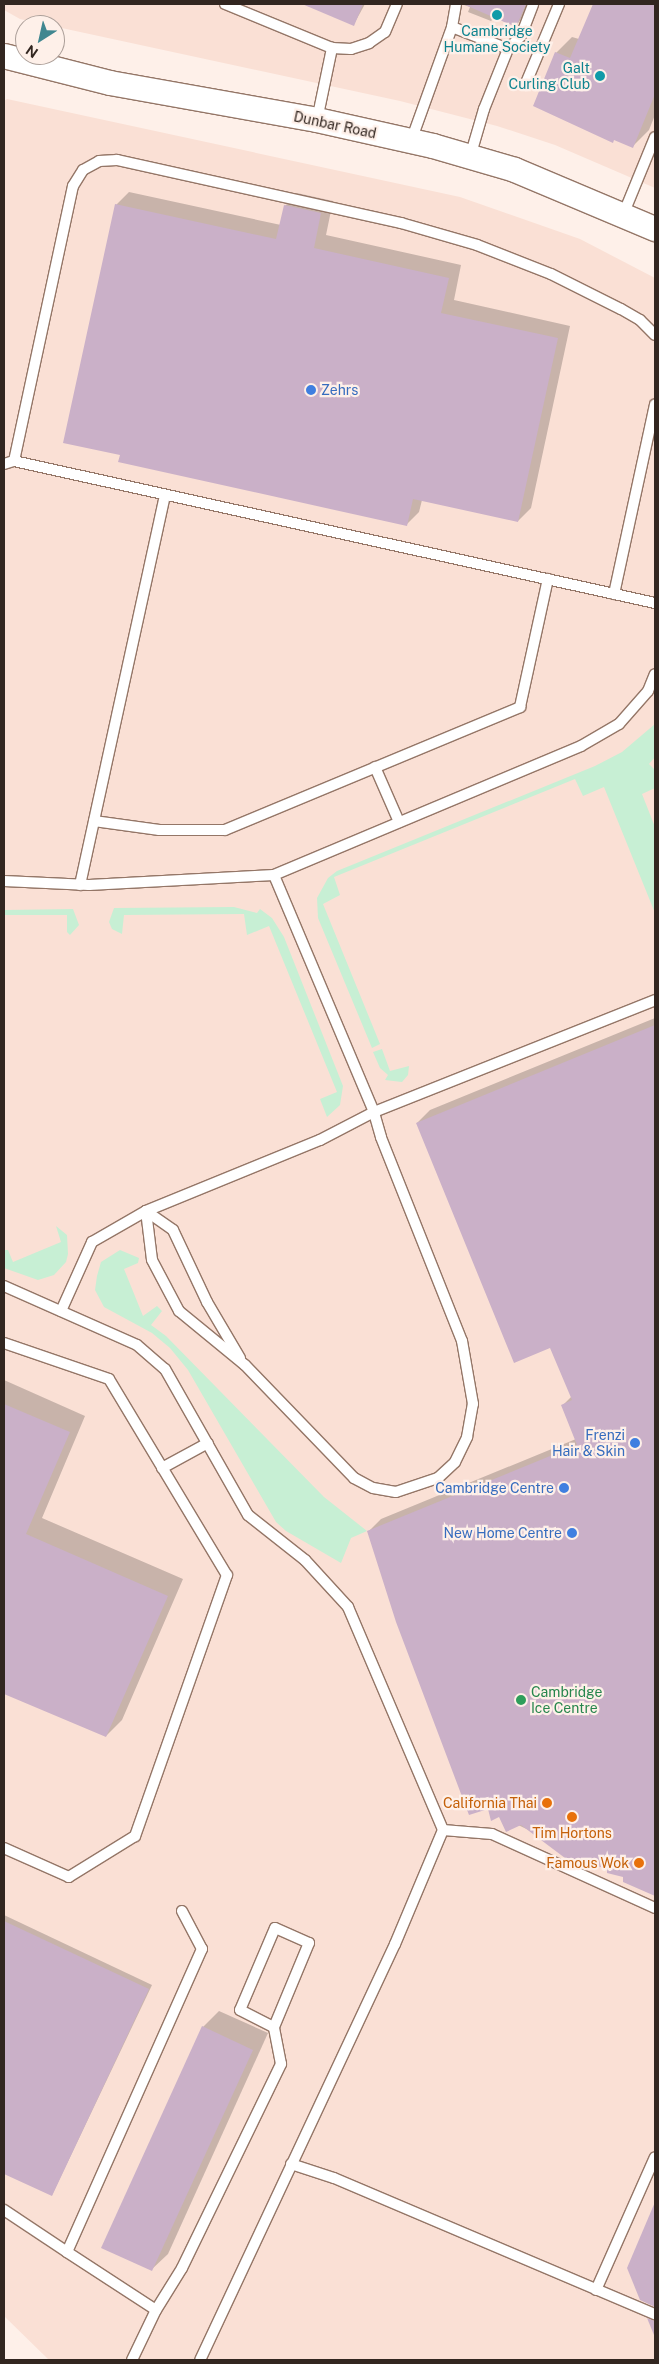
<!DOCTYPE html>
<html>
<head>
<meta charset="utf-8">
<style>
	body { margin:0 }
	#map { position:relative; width:659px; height:2364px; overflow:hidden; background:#fef0e9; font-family:"Public Sans",sans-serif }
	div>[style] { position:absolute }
	.built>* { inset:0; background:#fae0d5 }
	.green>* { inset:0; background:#c7efd4 }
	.shadow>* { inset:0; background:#0003 }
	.building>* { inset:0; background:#cab0c8 }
	.roads { filter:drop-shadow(1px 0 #947667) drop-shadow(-1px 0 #947667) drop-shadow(0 1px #947667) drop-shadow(0 -1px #947667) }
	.service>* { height:10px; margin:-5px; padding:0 5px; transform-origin:5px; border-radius:5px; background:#fff }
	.tertiary>* { height:24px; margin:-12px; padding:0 12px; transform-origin:12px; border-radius:12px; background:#fff }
	.dots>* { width:14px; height:14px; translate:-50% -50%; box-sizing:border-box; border:2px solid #fef0e9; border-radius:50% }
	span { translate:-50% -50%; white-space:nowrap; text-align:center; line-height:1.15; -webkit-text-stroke:4.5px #fef0e9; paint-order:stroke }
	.culture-label { font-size:14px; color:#0d838f }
	.right { translate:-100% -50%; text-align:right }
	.street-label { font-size:14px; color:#322620 }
	.shop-label { font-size:14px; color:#366cbe }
	.left { translate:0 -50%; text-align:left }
	.leisure-label { font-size:14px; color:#27864d }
	.food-label { font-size:14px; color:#c56008 }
	.frame { position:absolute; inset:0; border:5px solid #322620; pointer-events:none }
	.north { position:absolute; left:15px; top:15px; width:50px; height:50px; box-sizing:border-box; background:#fef0e9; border:1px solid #ac9f99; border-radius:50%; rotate:215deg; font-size:14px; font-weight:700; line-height:20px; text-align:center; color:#322620 }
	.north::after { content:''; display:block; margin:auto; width:18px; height:22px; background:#408790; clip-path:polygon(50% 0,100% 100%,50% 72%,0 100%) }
</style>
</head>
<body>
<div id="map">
	<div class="built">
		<i style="clip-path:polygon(4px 4px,655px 4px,655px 188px,555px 145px,497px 126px,400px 101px,20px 19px,4px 10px)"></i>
		<i style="clip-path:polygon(7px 99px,460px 197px,580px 239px,655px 278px,655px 2360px,49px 2360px,4px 2316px,4px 101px)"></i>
	</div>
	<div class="green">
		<i style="clip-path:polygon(655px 724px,655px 757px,649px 764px,655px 770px,655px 788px,642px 794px,655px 827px,655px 913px,604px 787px,583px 796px,575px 779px,334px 877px,340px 895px,323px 904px,380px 1044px,372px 1048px,318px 918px,317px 898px,328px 878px,337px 871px,595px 766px,622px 752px)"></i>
		<i style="clip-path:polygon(234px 907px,257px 913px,260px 909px,272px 918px,284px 937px,343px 1086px,340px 1105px,327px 1117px,320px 1099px,337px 1092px,269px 926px,247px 935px,244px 914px,124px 915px,122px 934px,112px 929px,109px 922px,114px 908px)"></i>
		<i style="clip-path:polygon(73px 909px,79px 925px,70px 935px,67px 932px,67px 915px,4px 915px,4px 910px)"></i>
		<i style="clip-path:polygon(382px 1049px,390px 1071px,409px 1066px,408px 1075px,402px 1082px,385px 1080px,388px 1075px,380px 1068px,373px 1052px)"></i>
		<i style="clip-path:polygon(56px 1226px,67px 1235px,68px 1254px,66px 1262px,54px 1275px,38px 1280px,4px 1268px,4px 1250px,8px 1250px,13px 1262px,61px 1242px)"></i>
		<i style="clip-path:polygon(120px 1250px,139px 1258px,138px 1263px,124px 1269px,143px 1316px,157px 1306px,162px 1311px,151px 1325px,166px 1336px,324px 1497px,367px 1531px,351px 1538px,341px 1563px,286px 1531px,276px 1522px,188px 1370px,170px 1348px,152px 1333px,104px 1307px,95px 1290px,97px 1276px,101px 1262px)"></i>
	</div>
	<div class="shadow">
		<i style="clip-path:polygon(303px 4px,365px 4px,354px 24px)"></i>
		<i style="clip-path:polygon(532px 4px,516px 26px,495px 17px,491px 21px,468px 12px,470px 7px,464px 5px)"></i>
		<i style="clip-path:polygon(594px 4px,655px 4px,655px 115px,649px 130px,633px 146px,556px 53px,572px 37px,579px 39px)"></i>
		<i style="clip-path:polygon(129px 192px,281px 225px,285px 206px,297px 193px,333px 201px,326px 235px,461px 265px,454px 300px,570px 326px,531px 508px,518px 521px,422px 500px,419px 512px,406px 525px,121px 454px,116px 205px)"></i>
		<i style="clip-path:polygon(655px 1018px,655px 1894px,624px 1881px,624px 1876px,609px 1868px,499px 1816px,489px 1807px,368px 1532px,381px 1519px,576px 1439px,563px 1405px,572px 1396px,551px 1347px,417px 1123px,430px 1110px)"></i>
		<i style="clip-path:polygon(4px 1380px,85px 1416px,42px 1518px,183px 1579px,122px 1720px,106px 1736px,4px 1693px)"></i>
		<i style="clip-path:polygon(4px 1915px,152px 1985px,52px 2195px,4px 2172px)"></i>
		<i style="clip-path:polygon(219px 2011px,268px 2033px,168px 2254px,151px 2270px,203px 2027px)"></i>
		<i style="clip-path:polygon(655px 2205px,655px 2302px,640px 2296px,629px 2268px)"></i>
	</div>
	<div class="building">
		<i style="clip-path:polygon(302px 4px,363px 4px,354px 26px)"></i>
		<i style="clip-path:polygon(463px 4px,526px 4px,516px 27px)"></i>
		<i style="clip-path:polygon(593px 4px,655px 4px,655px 94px,633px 148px,614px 140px,613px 143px,533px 106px,555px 52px,570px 58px)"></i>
		<i style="clip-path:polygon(115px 204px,276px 239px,284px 205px,321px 213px,314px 248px,449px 278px,441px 313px,558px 338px,518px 522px,413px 499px,407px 526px,118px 462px,120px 455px,63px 443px)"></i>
		<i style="clip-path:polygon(655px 1025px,655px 1896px,623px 1882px,623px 1877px,607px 1873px,607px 1869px,571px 1858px,569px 1861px,521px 1825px,506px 1832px,499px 1817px,491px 1821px,488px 1809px,469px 1815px,396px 1622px,367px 1531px,577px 1445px,561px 1405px,572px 1400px,550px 1348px,514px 1363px,416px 1123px)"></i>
		<i style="clip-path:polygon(4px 1404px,70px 1432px,26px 1534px,168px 1596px,106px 1737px,4px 1694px)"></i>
		<i style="clip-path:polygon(4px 1921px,149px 1989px,52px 2196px,4px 2174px)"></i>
		<i style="clip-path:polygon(202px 2026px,253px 2050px,152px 2271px,101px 2248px)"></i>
		<i style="clip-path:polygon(655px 2202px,655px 2307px,640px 2300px,627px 2268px)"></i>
		<i style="clip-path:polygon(647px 2318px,655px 2321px,655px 2335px,654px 2335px)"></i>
	</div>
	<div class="roads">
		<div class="service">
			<i style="left:225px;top:4px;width:116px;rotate:22.4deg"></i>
			<i style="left:332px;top:48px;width:19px;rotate:3deg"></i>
			<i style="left:351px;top:49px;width:19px;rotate:-18deg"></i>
			<i style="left:369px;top:43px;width:19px;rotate:-35deg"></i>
			<i style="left:385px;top:32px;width:30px;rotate:-67deg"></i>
			<i style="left:452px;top:27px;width:23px;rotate:-80deg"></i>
			<i style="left:508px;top:49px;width:18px;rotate:-45deg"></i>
			<i style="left:521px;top:36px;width:34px;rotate:-69deg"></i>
			<i style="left:526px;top:83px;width:86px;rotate:-67.3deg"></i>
			<i style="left:317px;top:120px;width:74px;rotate:-78.2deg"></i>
			<i style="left:411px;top:141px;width:121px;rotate:-70.2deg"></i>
			<i style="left:452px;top:27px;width:60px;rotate:21.4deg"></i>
			<i style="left:508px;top:49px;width:65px;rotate:111.8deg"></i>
			<i style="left:484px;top:109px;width:50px;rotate:106.3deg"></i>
			<i style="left:623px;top:215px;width:84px;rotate:-67.7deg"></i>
			<i style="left:14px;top:461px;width:281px;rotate:-77.9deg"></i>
			<i style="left:73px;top:186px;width:19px;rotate:-58deg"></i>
			<i style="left:83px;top:170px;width:18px;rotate:-29deg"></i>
			<i style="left:99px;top:161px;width:18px;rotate:-3deg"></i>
			<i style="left:117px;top:160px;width:291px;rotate:12.5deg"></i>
			<i style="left:401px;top:223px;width:79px;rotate:16.1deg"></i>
			<i style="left:477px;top:245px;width:79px;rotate:21.4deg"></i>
			<i style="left:551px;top:274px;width:78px;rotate:26.6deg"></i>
			<i style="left:621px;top:309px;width:22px;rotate:30deg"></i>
			<i style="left:640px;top:320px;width:21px;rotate:45deg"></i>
			<i style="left:4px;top:464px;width:10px;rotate:-17deg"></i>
			<i style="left:14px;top:461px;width:657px;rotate:12.49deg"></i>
			<i style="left:614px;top:594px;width:194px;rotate:-77.8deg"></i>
			<i style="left:375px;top:767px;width:60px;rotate:66.4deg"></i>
			<i style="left:94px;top:821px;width:66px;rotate:7.9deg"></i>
			<i style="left:159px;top:830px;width:66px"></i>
			<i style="left:225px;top:830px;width:320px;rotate:-22.6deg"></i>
			<i style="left:520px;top:707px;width:131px;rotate:-77.7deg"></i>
			<i style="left:4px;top:881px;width:85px;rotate:2.7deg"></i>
			<i style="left:89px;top:885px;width:185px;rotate:-3.1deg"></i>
			<i style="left:274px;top:875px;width:333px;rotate:-22.8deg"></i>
			<i style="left:581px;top:746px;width:44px;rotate:-30.1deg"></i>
			<i style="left:619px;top:724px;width:44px;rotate:-48.7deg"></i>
			<i style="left:648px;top:691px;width:18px;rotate:-68deg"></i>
			<i style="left:80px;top:885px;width:399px;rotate:-77.7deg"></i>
			<i style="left:146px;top:1211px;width:49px;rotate:83deg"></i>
			<i style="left:152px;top:1260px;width:58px;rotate:62.1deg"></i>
			<i style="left:179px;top:1311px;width:85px;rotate:39.3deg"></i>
			<i style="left:245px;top:1365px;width:157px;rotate:46deg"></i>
			<i style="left:354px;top:1478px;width:21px;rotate:28deg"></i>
			<i style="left:373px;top:1488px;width:23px;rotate:10deg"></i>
			<i style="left:396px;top:1492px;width:44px;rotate:-18.4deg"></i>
			<i style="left:438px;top:1478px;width:23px;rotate:-43deg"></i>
			<i style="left:455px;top:1462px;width:28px;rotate:-64deg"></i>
			<i style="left:467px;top:1437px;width:34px;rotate:-80deg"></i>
			<i style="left:473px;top:1404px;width:64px;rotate:-99.9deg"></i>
			<i style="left:462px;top:1341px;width:219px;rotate:-111.7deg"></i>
			<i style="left:381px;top:1137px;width:26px;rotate:-106deg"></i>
			<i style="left:374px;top:1112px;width:257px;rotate:-112.9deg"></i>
			<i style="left:146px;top:1211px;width:33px;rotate:35deg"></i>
			<i style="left:173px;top:1230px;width:80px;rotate:64.7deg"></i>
			<i style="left:207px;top:1302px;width:65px;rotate:59.5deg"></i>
			<i style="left:4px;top:1286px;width:145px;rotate:23.9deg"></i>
			<i style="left:137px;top:1345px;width:37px;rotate:41deg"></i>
			<i style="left:165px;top:1369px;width:168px;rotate:60.4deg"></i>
			<i style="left:248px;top:1515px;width:73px;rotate:38.3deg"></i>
			<i style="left:305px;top:1560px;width:64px;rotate:47.5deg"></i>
			<i style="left:348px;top:1607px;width:242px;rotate:66.9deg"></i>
			<i style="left:443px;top:1830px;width:124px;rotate:112.8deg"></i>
			<i style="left:395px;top:1944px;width:459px;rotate:115.1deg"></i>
			<i style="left:61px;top:1311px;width:76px;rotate:-65.8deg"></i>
			<i style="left:92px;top:1242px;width:62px;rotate:-29.9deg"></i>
			<i style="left:146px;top:1211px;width:188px;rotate:-22.2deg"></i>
			<i style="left:320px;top:1140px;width:61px;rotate:-27.4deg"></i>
			<i style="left:374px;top:1112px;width:302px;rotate:-21.7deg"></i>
			<i style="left:4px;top:1343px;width:111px;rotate:18.9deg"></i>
			<i style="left:109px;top:1379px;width:229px;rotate:59deg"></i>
			<i style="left:227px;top:1575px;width:277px;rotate:109.4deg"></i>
			<i style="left:135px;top:1836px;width:78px;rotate:148.2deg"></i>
			<i style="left:69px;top:1877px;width:71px;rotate:-156deg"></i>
			<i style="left:162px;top:1468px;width:52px;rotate:-28.5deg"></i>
			<i style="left:443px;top:1830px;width:49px;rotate:4.7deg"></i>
			<i style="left:492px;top:1834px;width:179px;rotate:24.4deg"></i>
			<i style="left:291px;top:2164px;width:45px;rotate:18deg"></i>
			<i style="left:334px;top:2178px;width:349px;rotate:23deg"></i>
			<i style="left:4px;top:2210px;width:76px;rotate:33.7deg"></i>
			<i style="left:67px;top:2252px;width:332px;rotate:-66deg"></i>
			<i style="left:202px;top:1949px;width:43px;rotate:-117.8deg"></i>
			<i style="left:67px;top:2252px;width:106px;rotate:33.1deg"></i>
			<i style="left:596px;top:2290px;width:145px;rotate:-66.1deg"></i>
			<i style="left:132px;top:2360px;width:55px;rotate:-64.4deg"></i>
			<i style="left:156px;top:2310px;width:49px;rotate:-58.2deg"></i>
			<i style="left:182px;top:2268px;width:227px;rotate:-64.1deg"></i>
			<i style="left:281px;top:2064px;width:38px;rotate:-101deg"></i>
			<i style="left:274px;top:2027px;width:91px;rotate:-67.4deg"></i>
			<i style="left:309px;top:1943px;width:37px;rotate:-156deg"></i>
			<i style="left:275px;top:1928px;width:89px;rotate:113.1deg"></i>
			<i style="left:240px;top:2010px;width:38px;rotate:27deg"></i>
		</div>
		<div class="tertiary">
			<i style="left:4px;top:56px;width:109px;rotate:14.3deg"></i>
			<i style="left:110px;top:83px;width:210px;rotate:10.1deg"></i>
			<i style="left:317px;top:120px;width:119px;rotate:12.6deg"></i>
			<i style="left:433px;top:146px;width:85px;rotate:16.3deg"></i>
			<i style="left:515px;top:170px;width:152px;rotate:22.9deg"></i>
		</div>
	</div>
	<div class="dots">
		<i style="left:497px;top:15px;background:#0f9aa8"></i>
		<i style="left:600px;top:76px;background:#0f9aa8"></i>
		<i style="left:311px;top:390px;background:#3f7fe0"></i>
		<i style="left:635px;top:1443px;background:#3f7fe0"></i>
		<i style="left:564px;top:1488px;background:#3f7fe0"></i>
		<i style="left:572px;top:1533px;background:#3f7fe0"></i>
		<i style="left:521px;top:1700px;background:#2e9e5b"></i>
		<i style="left:547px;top:1803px;background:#e8710a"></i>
		<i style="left:572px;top:1817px;background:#e8710a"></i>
		<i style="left:639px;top:1863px;background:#e8710a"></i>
	</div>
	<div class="culture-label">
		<span style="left:497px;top:39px">Cambridge<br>Humane Society</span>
		<span class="right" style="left:590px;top:76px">Galt<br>Curling Club</span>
	</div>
	<div class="street-label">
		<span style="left:335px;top:125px;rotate:12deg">Dunbar Road</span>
	</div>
	<div class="shop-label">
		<span class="left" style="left:321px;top:390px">Zehrs</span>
		<span class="right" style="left:625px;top:1443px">Frenzi<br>Hair &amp; Skin</span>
		<span class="right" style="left:554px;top:1488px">Cambridge Centre</span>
		<span class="right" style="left:562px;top:1533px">New Home Centre</span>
	</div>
	<div class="leisure-label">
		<span class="left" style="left:531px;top:1700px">Cambridge<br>Ice Centre</span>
	</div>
	<div class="food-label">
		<span class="right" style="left:537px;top:1803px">California Thai</span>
		<span style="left:572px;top:1833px">Tim Hortons</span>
		<span class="right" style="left:629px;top:1863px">Famous Wok</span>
	</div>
	<div class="frame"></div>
	<div class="north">N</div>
</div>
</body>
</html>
